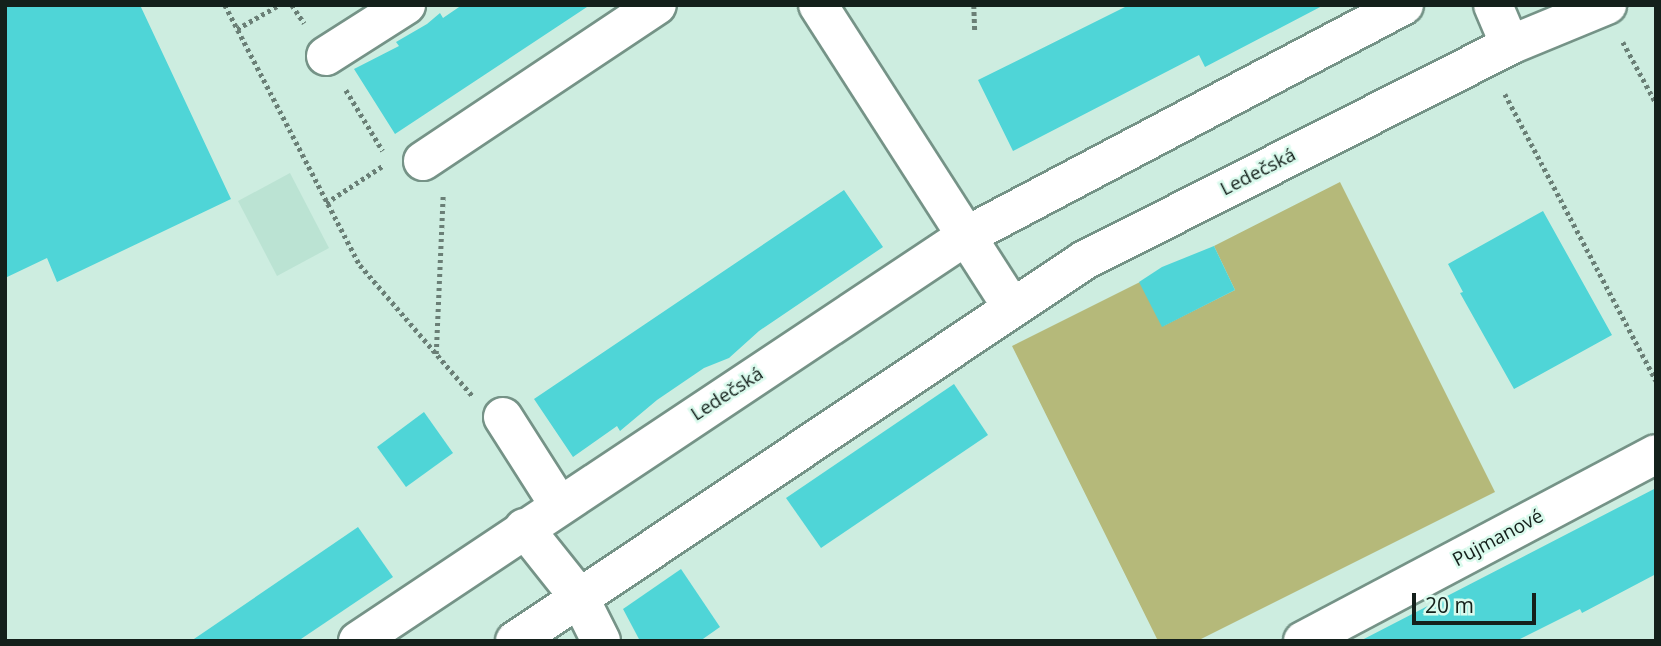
<!DOCTYPE html>
<html>
<head>
<meta charset="utf-8">
<style>
	body { margin:0 }
	#map { position:relative; width:1661px; height:646px; overflow:hidden; background:#cdede0; font-family:"Open Sans",sans-serif }
	div>[style] { position:absolute }
	.built>* { inset:0; background:#bbe3d3 }
	.green>* { inset:0; background:#b5b97a }
	.building>* { inset:0; background:#4fd5d7 }
	.path>* { height:4.5px; margin-top:-2.25px; transform-origin:0; background:repeating-linear-gradient(90deg,#6a7f76 0 3.5px,transparent 0 7px) }
	.roads { filter:drop-shadow(2px 0 #759387) drop-shadow(-2px 0 #759387) drop-shadow(0 2px #759387) drop-shadow(0 -2px #759387) }
	.minor>* { height:38px; margin:-19px; padding:0 19px; transform-origin:19px; border-radius:19px; background:#fff }
	.major>* { height:38px; margin:-19px; padding:0 19px; transform-origin:19px; border-radius:19px; background:#fff }
	span { translate:-50% -50%; white-space:nowrap; text-align:center; line-height:1.15; -webkit-text-stroke:5px #dafaed; paint-order:stroke }
	.street-label { font-size:19px; color:#14201b }
	.frame { position:absolute; inset:0; border:7px solid #14201b; pointer-events:none }
	.scale { position:absolute; left:1412px; top:593px; width:124px; height:32px; box-sizing:border-box; border:4px solid #14201b; border-top:0; padding-left:9px; font-size:21px; line-height:24px; white-space:nowrap; color:#14201b; -webkit-text-stroke:5px #dafaed; paint-order:stroke }
</style>
</head>
<body>
<div id="map">
	<div class="built">
		<i style="clip-path:polygon(290px 173px,329px 248px,277px 276px,238px 201px)"></i>
	</div>
	<div class="green">
		<i style="clip-path:polygon(1340px 182px,1495px 492px,1197px 641px,1158px 641px,1012px 346px,1140px 282px,1163px 326px,1235px 290px,1214px 246px)"></i>
	</div>
	<div class="building">
		<i style="clip-path:polygon(5px 5px,140px 5px,231px 199px,57px 282px,47px 258px,5px 278px)"></i>
		<i style="clip-path:polygon(462px 5px,590px 5px,395px 134px,354px 69px,399px 46px,396px 42px,427px 24px,440px 13px,443px 18px)"></i>
		<i style="clip-path:polygon(1129px 5px,1324px 5px,1205px 67px,1199px 55px,1013px 151px,978px 80px)"></i>
		<i style="clip-path:polygon(844px 190px,883px 247px,759px 331px,729px 358px,704px 368px,657px 400px,620px 431px,617px 426px,573px 457px,534px 399px)"></i>
		<i style="clip-path:polygon(1543px 211px,1612px 335px,1514px 389px,1460px 293px,1463px 292px,1448px 264px)"></i>
		<i style="clip-path:polygon(1214px 246px,1235px 290px,1162px 327px,1139px 282px,1162px 267px)"></i>
		<i style="clip-path:polygon(954px 384px,988px 435px,821px 548px,786px 498px)"></i>
		<i style="clip-path:polygon(424px 412px,453px 453px,406px 487px,377px 447px)"></i>
		<i style="clip-path:polygon(1656px 488px,1656px 574px,1582px 613px,1580px 609px,1516px 641px,1360px 641px)"></i>
		<i style="clip-path:polygon(358px 527px,393px 577px,298px 641px,191px 641px)"></i>
		<i style="clip-path:polygon(681px 569px,720px 627px,700px 641px,640px 641px,623px 609px)"></i>
	</div>
	<div class="path">
		<i style="left:225px;top:5px;width:293px;rotate:62.6deg"></i>
		<i style="left:360px;top:265px;width:172px;rotate:49.3deg"></i>
		<i style="left:292px;top:5px;width:22px;rotate:56deg"></i>
		<i style="left:974px;top:5px;width:26px;rotate:88deg"></i>
		<i style="left:237px;top:29px;width:48px;rotate:-29.7deg"></i>
		<i style="left:1623px;top:42px;width:69px;rotate:61.6deg"></i>
		<i style="left:346px;top:90px;width:71px;rotate:58.8deg"></i>
		<i style="left:1505px;top:94px;width:324px;rotate:62.2deg"></i>
		<i style="left:326px;top:203px;width:69px;rotate:-33.2deg"></i>
		<i style="left:436px;top:354px;width:159px;rotate:-87.5deg"></i>
	</div>
	<div class="roads">
		<div class="minor">
			<i style="left:818px;top:5px;width:358px;rotate:57.3deg"></i>
			<i style="left:1493px;top:5px;width:43px;rotate:67deg"></i>
			<i style="left:326px;top:56px;width:95px;rotate:-32.5deg"></i>
			<i style="left:423px;top:161px;width:281px;rotate:-33.7deg"></i>
			<i style="left:503px;top:417px;width:104px;rotate:57.5deg"></i>
			<i style="left:524px;top:528px;width:88px;rotate:51.4deg"></i>
			<i style="left:579px;top:597px;width:49px;rotate:63.4deg"></i>
			<i style="left:358px;top:641px;width:731px;rotate:-33.67deg"></i>
			<i style="left:966px;top:236px;width:495px;rotate:-27.8deg"></i>
			<i style="left:1303px;top:641px;width:399px;rotate:-27.9deg"></i>
		</div>
		<div class="major">
			<i style="left:515px;top:641px;width:683px;rotate:-33.78deg"></i>
			<i style="left:1083px;top:261px;width:479px;rotate:-26.8deg"></i>
			<i style="left:1510px;top:45px;width:105px;rotate:-22.4deg"></i>
		</div>
	</div>
	<div class="street-label">
		<span style="left:1258px;top:172px;rotate:-27deg">Ledečská</span>
		<span style="left:727px;top:394px;rotate:-33deg">Ledečská</span>
		<span style="left:1498px;top:538px;rotate:-28deg">Pujmanové</span>
	</div>
	<div class="frame"></div>
	<div class="scale">20 m</div>
</div>
</body>
</html>
